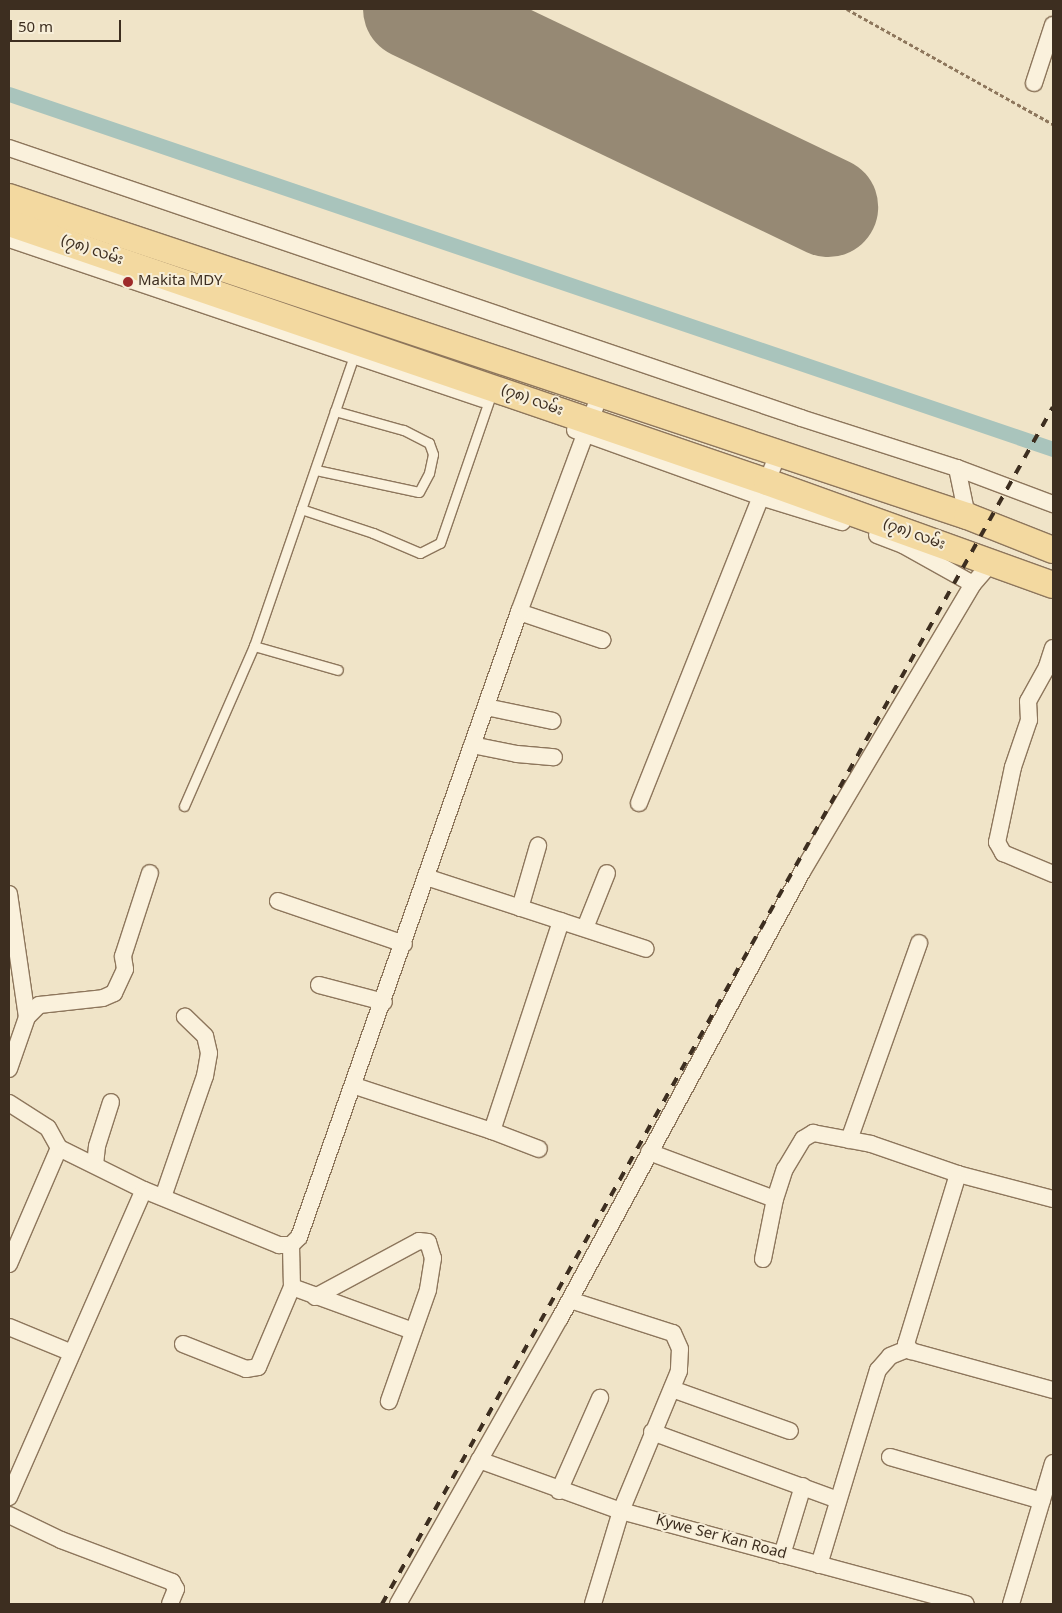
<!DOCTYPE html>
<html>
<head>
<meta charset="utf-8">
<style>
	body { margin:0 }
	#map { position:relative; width:1062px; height:1613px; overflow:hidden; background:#f0e4c8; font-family:Georgia,"Noto Sans Myanmar",serif }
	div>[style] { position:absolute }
	.canal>* { height:15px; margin:-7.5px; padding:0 7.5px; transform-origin:7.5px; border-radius:7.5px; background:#a9c4bc }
	.runway>* { height:100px; margin:-50px; padding:0 50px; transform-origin:50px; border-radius:50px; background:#968974 }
	.path>* { height:2.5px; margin-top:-1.25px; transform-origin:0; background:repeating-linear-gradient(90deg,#8d765c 0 4px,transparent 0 6.5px) }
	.roads { filter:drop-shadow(1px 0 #8d765c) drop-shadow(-1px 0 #8d765c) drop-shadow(0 1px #8d765c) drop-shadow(0 -1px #8d765c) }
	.service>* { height:9px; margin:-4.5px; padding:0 4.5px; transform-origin:4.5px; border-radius:4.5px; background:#faf1dc }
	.minor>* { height:16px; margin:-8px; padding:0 8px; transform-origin:8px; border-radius:8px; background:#faf1dc }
	.primary>* { height:26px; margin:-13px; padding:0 13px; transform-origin:13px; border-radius:13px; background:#f3d9a0 }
	.rail>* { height:4px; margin-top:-2px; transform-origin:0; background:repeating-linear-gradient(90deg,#3d2e20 0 9px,transparent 0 18px) }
	.dots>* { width:14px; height:14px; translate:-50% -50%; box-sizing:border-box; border:2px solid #f7eed8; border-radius:50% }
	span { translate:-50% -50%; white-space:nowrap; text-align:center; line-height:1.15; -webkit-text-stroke:4px #f7eed8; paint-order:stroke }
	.street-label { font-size:15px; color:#3d2e20 }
	.poi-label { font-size:15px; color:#3d2e20 }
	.left { translate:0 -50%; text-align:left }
	.frame { position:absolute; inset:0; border:10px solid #3d2e20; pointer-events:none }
	.scale { position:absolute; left:10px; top:20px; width:111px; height:22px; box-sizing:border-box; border:2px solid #3d2e20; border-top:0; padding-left:6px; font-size:15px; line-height:18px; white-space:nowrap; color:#3d2e20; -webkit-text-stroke:4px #f7eed8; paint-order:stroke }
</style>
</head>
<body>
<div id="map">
	<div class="canal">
		<i style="left:9px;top:94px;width:1103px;rotate:18.78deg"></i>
	</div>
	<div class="runway">
		<i style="left:413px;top:9px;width:460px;rotate:25.5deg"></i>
	</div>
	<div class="path">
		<i style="left:847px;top:9px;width:236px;rotate:29.2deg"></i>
	</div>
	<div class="roads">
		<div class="service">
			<i style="left:316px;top:470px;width:105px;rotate:12.1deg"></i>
			<i style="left:419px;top:492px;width:21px;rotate:-62deg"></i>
			<i style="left:429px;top:473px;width:19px;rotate:-78deg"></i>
			<i style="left:433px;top:454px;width:12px;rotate:-110deg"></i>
			<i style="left:429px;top:443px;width:29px;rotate:-153deg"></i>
			<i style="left:403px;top:430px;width:71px;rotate:-164.4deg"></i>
			<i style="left:301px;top:509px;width:76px;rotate:18.4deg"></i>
			<i style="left:373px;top:533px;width:51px;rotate:23.1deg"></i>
			<i style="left:420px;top:553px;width:22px;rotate:-27deg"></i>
			<i style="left:440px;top:543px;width:157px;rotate:-71deg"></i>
			<i style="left:254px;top:646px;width:87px;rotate:15.9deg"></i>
			<i style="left:184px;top:806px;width:175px;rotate:-66.4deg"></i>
			<i style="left:254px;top:646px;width:310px;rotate:-71deg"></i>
		</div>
		<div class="minor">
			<i style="left:1034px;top:83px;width:61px;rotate:-71.9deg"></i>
			<i style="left:9px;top:148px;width:837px;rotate:18.82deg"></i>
			<i style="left:801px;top:418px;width:164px;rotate:17.8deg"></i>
			<i style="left:957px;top:468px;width:103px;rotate:20.6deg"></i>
			<i style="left:9px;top:239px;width:500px;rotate:18.65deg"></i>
			<i style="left:575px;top:430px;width:198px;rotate:19.8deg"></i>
			<i style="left:761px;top:497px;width:85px;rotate:17.2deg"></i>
			<i style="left:957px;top:468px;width:49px;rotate:78.2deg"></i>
			<i style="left:877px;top:535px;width:28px;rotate:21deg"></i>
			<i style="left:903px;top:545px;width:80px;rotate:29.1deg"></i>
			<i style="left:519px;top:612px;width:88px;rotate:18.6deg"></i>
			<i style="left:1053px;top:648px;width:20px;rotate:108deg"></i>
			<i style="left:1047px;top:667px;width:39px;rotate:119deg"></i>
			<i style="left:1028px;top:701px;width:19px;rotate:87deg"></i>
			<i style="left:1029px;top:720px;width:50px;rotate:108.8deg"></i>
			<i style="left:1013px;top:767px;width:77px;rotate:102deg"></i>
			<i style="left:997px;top:842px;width:13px;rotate:61deg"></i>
			<i style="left:1003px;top:853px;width:54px;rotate:22.8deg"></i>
			<i style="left:486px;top:707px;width:68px;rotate:11.8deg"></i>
			<i style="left:472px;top:745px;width:46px;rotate:11.3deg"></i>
			<i style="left:517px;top:754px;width:37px;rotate:5deg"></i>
			<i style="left:639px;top:803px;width:376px;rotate:-68.3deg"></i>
			<i style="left:426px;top:877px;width:231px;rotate:18.1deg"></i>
			<i style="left:9px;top:894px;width:124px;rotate:81.7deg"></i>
			<i style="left:278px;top:901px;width:133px;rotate:18.8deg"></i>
			<i style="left:520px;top:908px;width:65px;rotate:-73.8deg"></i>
			<i style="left:585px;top:928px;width:59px;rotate:-68.2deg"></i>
			<i style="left:319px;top:985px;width:67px;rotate:14.7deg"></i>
			<i style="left:9px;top:1069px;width:55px;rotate:-70.9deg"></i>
			<i style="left:27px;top:1017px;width:17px;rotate:-45deg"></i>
			<i style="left:39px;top:1005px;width:64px;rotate:-6.2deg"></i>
			<i style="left:103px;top:998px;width:12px;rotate:-24deg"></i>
			<i style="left:114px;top:993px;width:26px;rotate:-65deg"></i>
			<i style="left:125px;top:969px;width:13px;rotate:-99deg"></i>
			<i style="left:123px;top:956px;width:87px;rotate:-72deg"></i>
			<i style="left:355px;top:1086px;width:144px;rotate:18.2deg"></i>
			<i style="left:492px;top:1131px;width:221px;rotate:-71.8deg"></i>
			<i style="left:9px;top:1103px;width:46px;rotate:32.7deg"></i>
			<i style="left:48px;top:1128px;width:23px;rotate:61deg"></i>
			<i style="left:59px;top:1148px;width:95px;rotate:26.3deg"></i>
			<i style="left:144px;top:1190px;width:146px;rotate:22.2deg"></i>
			<i style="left:279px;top:1245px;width:12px"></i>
			<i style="left:291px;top:1245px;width:11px;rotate:-45deg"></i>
			<i style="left:299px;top:1237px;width:663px;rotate:-70.61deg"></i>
			<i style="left:519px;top:612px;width:233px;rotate:-69.6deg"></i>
			<i style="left:492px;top:1131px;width:50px;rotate:21deg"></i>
			<i style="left:849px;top:1140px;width:209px;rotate:-70.4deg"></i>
			<i style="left:649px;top:1152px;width:134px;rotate:20.5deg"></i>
			<i style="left:95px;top:1165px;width:19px;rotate:-84deg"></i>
			<i style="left:97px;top:1146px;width:46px;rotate:-72.3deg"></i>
			<i style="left:163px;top:1197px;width:128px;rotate:-70.9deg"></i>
			<i style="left:205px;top:1076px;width:23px;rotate:-80deg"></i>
			<i style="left:209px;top:1053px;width:17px;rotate:-103deg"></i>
			<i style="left:205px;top:1036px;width:28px;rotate:-136deg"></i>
			<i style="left:1053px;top:1199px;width:98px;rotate:-165.3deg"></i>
			<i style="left:958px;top:1174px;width:178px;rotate:107deg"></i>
			<i style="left:906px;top:1344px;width:9px;rotate:54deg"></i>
			<i style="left:911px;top:1351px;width:147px;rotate:15.4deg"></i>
			<i style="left:763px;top:1259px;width:61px;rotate:-78.7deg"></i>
			<i style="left:775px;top:1199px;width:32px;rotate:-72deg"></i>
			<i style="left:785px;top:1169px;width:35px;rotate:-59deg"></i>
			<i style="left:803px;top:1139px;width:12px;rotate:-31deg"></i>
			<i style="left:813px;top:1133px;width:59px;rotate:10.7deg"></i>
			<i style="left:871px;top:1144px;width:92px;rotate:19deg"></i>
			<i style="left:9px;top:1264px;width:126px;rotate:-66.7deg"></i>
			<i style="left:292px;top:1287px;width:129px;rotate:20deg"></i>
			<i style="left:315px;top:1297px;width:118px;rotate:-28.3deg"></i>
			<i style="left:419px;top:1241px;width:9px;rotate:6deg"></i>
			<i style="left:428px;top:1242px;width:17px;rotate:73deg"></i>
			<i style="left:433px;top:1258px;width:32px;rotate:99deg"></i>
			<i style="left:428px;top:1290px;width:118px;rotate:109.4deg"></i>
			<i style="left:570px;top:1300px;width:108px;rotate:17.8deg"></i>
			<i style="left:673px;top:1333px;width:17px;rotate:66deg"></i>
			<i style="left:680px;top:1349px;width:22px;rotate:93deg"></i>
			<i style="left:679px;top:1371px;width:152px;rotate:112.5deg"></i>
			<i style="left:621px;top:1511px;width:97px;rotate:106.8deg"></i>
			<i style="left:9px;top:1327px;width:68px;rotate:22.4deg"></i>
			<i style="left:183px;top:1344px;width:68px;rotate:21.6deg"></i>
			<i style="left:246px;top:1369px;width:12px;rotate:-9deg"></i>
			<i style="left:258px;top:1367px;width:87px;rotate:-67deg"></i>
			<i style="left:292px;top:1287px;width:42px;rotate:-91.4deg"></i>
			<i style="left:672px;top:1389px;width:125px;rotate:19.6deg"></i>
			<i style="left:652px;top:1432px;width:198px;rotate:20.1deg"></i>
			<i style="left:890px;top:1457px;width:158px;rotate:16.1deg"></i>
			<i style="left:479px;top:1460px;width:151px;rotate:19.8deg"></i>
			<i style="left:621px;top:1511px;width:357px;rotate:15.1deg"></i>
			<i style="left:559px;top:1491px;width:102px;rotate:-66.2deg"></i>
			<i style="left:9px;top:1497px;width:335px;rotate:-66.3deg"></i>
			<i style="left:9px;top:1515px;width:58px;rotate:25.7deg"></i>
			<i style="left:61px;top:1540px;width:119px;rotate:20.7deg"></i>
			<i style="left:172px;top:1582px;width:8px;rotate:60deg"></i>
			<i style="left:176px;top:1589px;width:16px;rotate:112deg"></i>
			<i style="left:782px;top:1555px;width:72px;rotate:-73.1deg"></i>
			<i style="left:819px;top:1565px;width:204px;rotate:-73.2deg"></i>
			<i style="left:878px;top:1370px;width:18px;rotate:-49deg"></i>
			<i style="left:890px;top:1356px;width:18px;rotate:-22deg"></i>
			<i style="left:398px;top:1604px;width:329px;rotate:-60.5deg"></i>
			<i style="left:560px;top:1318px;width:507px;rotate:-61.52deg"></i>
			<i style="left:802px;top:872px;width:335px;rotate:-59.3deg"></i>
			<i style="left:973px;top:584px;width:28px;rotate:-49deg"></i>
			<i style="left:1011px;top:1604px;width:147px;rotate:-73.4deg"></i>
		</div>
		<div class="primary">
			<i style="left:9px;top:197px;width:1010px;rotate:18.42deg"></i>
			<i style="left:967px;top:516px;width:92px;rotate:21.6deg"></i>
			<i style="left:9px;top:223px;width:801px;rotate:18.86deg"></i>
			<i style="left:767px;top:482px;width:304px;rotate:19.8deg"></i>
		</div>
	</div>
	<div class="rail">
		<i style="left:382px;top:1604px;width:1372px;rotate:-60.73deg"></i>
	</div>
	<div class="dots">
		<i style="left:128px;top:282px;background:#9e2a2b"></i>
	</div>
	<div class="street-label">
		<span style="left:92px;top:251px;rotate:19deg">(၇၈) လမ်း</span>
		<span style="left:532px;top:401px;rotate:20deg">(၇၈) လမ်း</span>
		<span style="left:914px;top:535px;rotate:20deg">(၇၈) လမ်း</span>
		<span style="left:721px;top:1538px;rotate:15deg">Kywe Ser Kan Road</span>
	</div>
	<div class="poi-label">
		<span class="left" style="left:138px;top:282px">Makita MDY</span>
	</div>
	<div class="frame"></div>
	<div class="scale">50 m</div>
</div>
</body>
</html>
